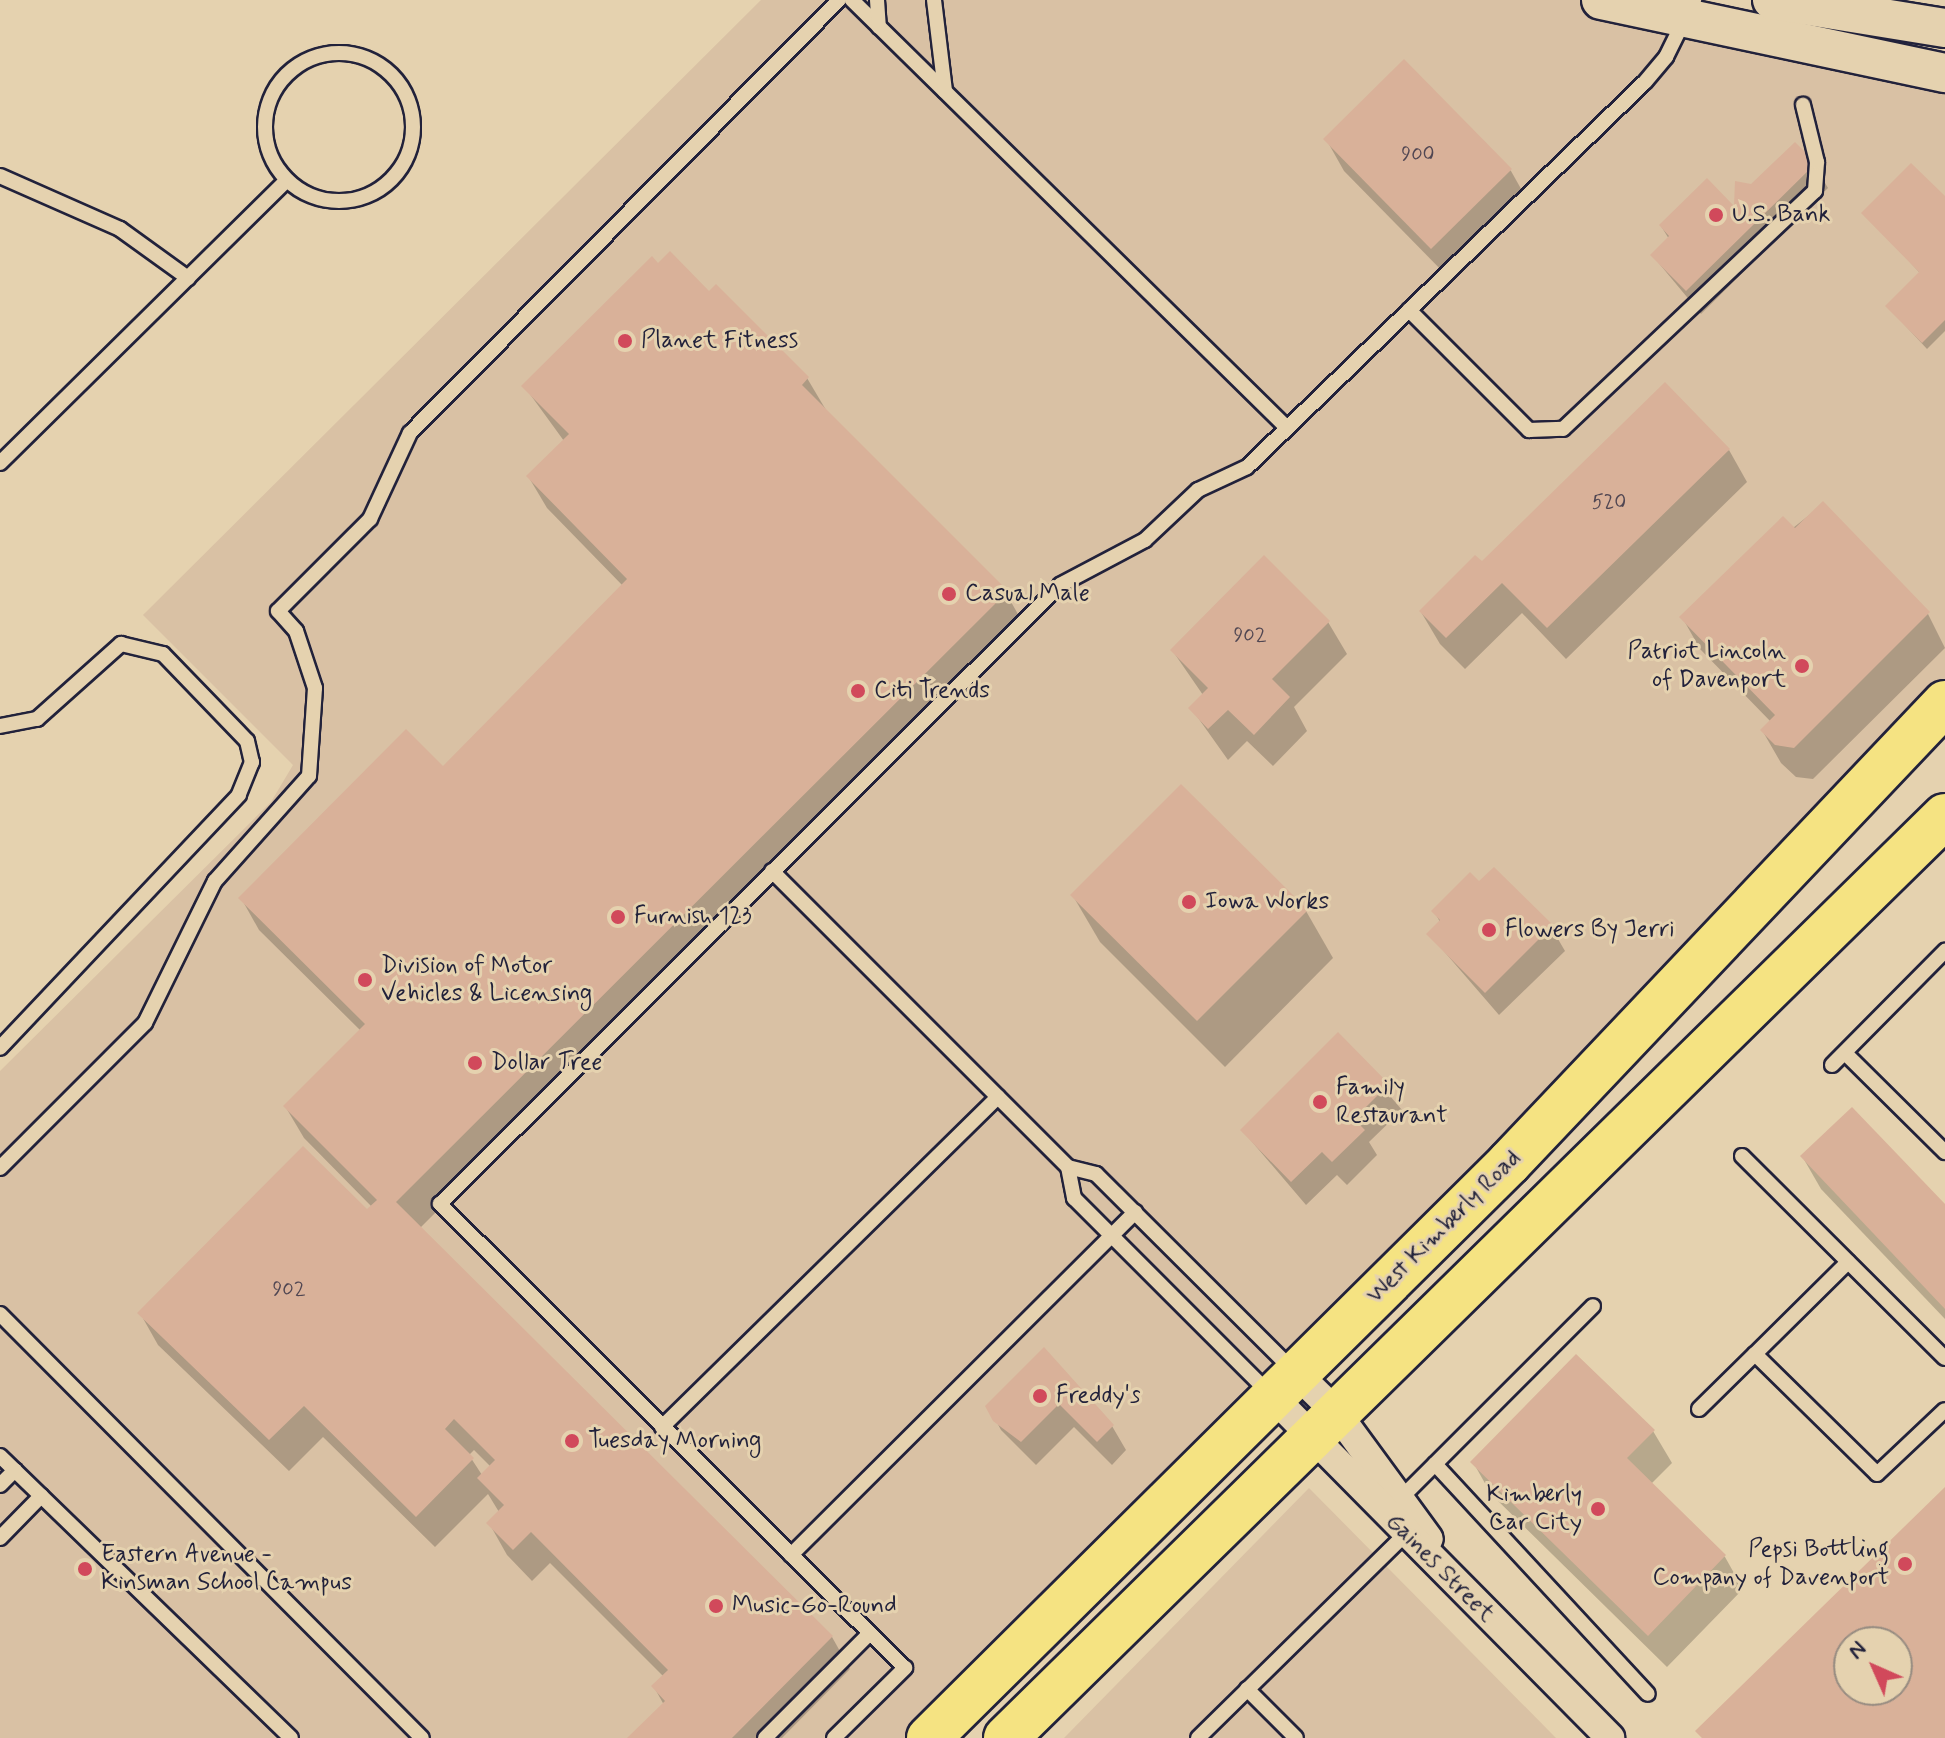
<!DOCTYPE html>
<html>
<head>
<meta charset="utf-8">
<style>
	body { margin:0 }
	#map { position:relative; width:1945px; height:1738px; overflow:hidden; background:#e5d2af; font-family:Mynerve,sans-serif }
	div>[style] { position:absolute }
	.built>* { inset:0; background:#d9c1a4 }
	.shadow>* { inset:0; background:#0003 }
	.building>* { inset:0; background:#d9b199 }
	.roads { filter:drop-shadow(2px 0 #22223b) drop-shadow(-2px 0 #22223b) drop-shadow(0 2px #22223b) drop-shadow(0 -2px #22223b) }
	.lane>* { height:14px; margin:-7px; padding:0 7px; transform-origin:7px; border-radius:7px; background:#e5d2af }
	.lane>.ring { margin:-7px; padding:0; box-sizing:content-box; background:none; border:14px solid #e5d2af; border-radius:50% }
	.street>* { height:28px; margin:-14px; padding:0 14px; transform-origin:14px; border-radius:14px; background:#e5d2af }
	.secondary>* { height:38px; margin:-19px; padding:0 19px; transform-origin:19px; border-radius:19px; background:#e5d2af }
	.primary>* { height:44px; margin:-22px; padding:0 22px; transform-origin:22px; border-radius:22px; background:#f5e382 }
	.dots>* { width:22px; height:22px; translate:-50% -50%; box-sizing:border-box; border:4px solid #e5d2af; border-radius:50% }
	span { translate:-50% -50%; white-space:nowrap; text-align:center; line-height:1.15; -webkit-text-stroke:6px #e5d2af; paint-order:stroke }
	.number-label { font-size:20px; color:#504652 }
	.number-label span { -webkit-text-stroke-width:0 }
	.poi-label { font-size:24px; color:#22223b }
	.left { translate:0 -50%; text-align:left }
	.right { translate:-100% -50%; text-align:right }
	.street-label { font-size:24px; color:#22223b }
	.north { position:absolute; left:1833px; top:1626px; width:80px; height:80px; box-sizing:border-box; background:#e5d2af; border:2px solid #978c81; border-radius:50%; rotate:315deg; font-size:22px; font-weight:700; line-height:32px; text-align:center; color:#22223b }
	.north::after { content:''; display:block; margin:auto; width:28px; height:36px; background:#d1495b; clip-path:polygon(50% 0,100% 100%,50% 72%,0 100%) }
</style>
</head>
<body>
<div id="map">
	<div class="built">
		<i style="clip-path:polygon(761px 0,1706px 0,1811px 44px,1945px 73px,1945px 703px,929px 1738px,0 1738px,0 1071px,271px 802px,293px 765px,143px 615px)"></i>
		<i style="clip-path:polygon(1309px 1488px,1556px 1738px,1064px 1738px)"></i>
	</div>
	<div class="shadow">
		<i style="clip-path:polygon(1404px 62px,1511px 171px,1529px 203px,1451px 280px,1344px 171px,1326px 139px)"></i>
		<i style="clip-path:polygon(1814px 164px,1828px 188px,1701px 314px,1652px 255px,1669px 239px,1661px 226px,1736px 210px,1751px 186px)"></i>
		<i style="clip-path:polygon(1945px 199px,1945px 331px,1927px 349px,1887px 306px,1920px 273px,1864px 213px)"></i>
		<i style="clip-path:polygon(evenodd,658px 266px,709px 294px,807px 378px,826px 410px,1006px 593px,1024px 625px,420px 1228px,832px 1637px,850px 1669px,782px 1738px,630px 1738px,664px 1705px,654px 1687px,664px 1677px,550px 1563px,532px 1581px,507px 1555px,489px 1523px,499px 1512px,488px 1494px,435px 1547px,323px 1437px,289px 1471px,158px 1345px,140px 1313px,372px 1207px,304px 1138px,285px 1106px,361px 1031px,259px 930px,241px 898px,443px 768px,623px 586px,547px 508px,528px 476px,564px 441px,524px 386px,658px 266px,474px 1450px,491px 1467px,482px 1475px,469px 1455px,474px 1450px)"></i>
		<i style="clip-path:polygon(1729px 450px,1747px 482px,1566px 659px,1522px 613px,1465px 669px,1440px 644px,1421px 612px,1482px 564px)"></i>
		<i style="clip-path:polygon(1823px 504px,1928px 614px,1945px 648px,1813px 779px,1796px 777px,1781px 763px,1762px 730px,1771px 722px,1700px 649px,1682px 617px)"></i>
		<i style="clip-path:polygon(1328px 622px,1347px 654px,1294px 707px,1307px 731px,1273px 766px,1247px 741px,1228px 760px,1191px 708px,1203px 695px,1172px 650px)"></i>
		<i style="clip-path:polygon(1479px 884px,1551px 927px,1565px 951px,1499px 1015px,1429px 934px,1440px 922px,1434px 911px)"></i>
		<i style="clip-path:polygon(1073px 896px,1306px 911px,1333px 958px,1225px 1067px,1100px 942px)"></i>
		<i style="clip-path:polygon(1338px 1035px,1402px 1110px,1369px 1142px,1377px 1155px,1347px 1185px,1337px 1175px,1306px 1205px,1242px 1130px)"></i>
		<i style="clip-path:polygon(1802px 1156px,1945px 1207px,1945px 1319px,1821px 1189px)"></i>
		<i style="clip-path:polygon(1044px 1350px,1112px 1426px,1126px 1450px,1112px 1465px,1074px 1427px,1036px 1465px,1001px 1430px,988px 1406px)"></i>
		<i style="clip-path:polygon(1653px 1431px,1672px 1463px,1651px 1484px,1725px 1557px,1743px 1589px,1667px 1667px,1491px 1494px,1473px 1462px)"></i>
	</div>
	<div class="building">
		<i style="clip-path:polygon(1404px 59px,1512px 169px,1431px 249px,1323px 139px)"></i>
		<i style="clip-path:polygon(1795px 142px,1816px 163px,1686px 291px,1650px 255px,1669px 236px,1659px 225px,1707px 178px,1734px 206px,1735px 181px,1751px 184px)"></i>
		<i style="clip-path:polygon(1911px 163px,1945px 196px,1945px 320px,1922px 343px,1885px 306px,1919px 272px,1861px 213px)"></i>
		<i style="clip-path:polygon(670px 251px,709px 291px,716px 284px,809px 377px,802px 385px,1008px 591px,396px 1202px,833px 1636px,732px 1738px,627px 1738px,665px 1701px,651px 1686px,668px 1670px,531px 1532px,513px 1550px,486px 1523px,504px 1505px,477px 1478px,495px 1460px,454px 1419px,445px 1429px,474px 1458px,416px 1517px,304px 1406px,269px 1440px,137px 1313px,303px 1146px,367px 1209px,377px 1200px,283px 1106px,365px 1024px,238px 898px,406px 729px,443px 766px,627px 579px,526px 476px,569px 434px,521px 386px,652px 256px,658px 263px)"></i>
		<i style="clip-path:polygon(1665px 382px,1730px 449px,1547px 628px,1502px 583px,1446px 638px,1419px 611px,1475px 555px,1482px 561px)"></i>
		<i style="clip-path:polygon(1823px 501px,1930px 612px,1794px 748px,1775px 745px,1760px 730px,1775px 715px,1679px 617px,1783px 516px,1795px 528px)"></i>
		<i style="clip-path:polygon(1264px 555px,1330px 621px,1272px 679px,1290px 697px,1254px 735px,1228px 710px,1208px 729px,1188px 708px,1208px 688px,1170px 650px)"></i>
		<i style="clip-path:polygon(1181px 784px,1308px 910px,1197px 1021px,1070px 895px)"></i>
		<i style="clip-path:polygon(1494px 867px,1553px 925px,1485px 993px,1426px 934px,1440px 920px,1431px 911px,1470px 872px,1479px 881px)"></i>
		<i style="clip-path:polygon(1338px 1032px,1389px 1084px,1354px 1119px,1365px 1130px,1332px 1162px,1322px 1152px,1291px 1182px,1240px 1130px)"></i>
		<i style="clip-path:polygon(1852px 1107px,1945px 1204px,1945px 1309px,1800px 1156px)"></i>
		<i style="clip-path:polygon(1044px 1347px,1114px 1425px,1097px 1442px,1059px 1404px,1021px 1442px,993px 1421px,985px 1406px)"></i>
		<i style="clip-path:polygon(1576px 1354px,1655px 1430px,1627px 1458px,1726px 1555px,1648px 1636px,1470px 1462px)"></i>
		<i style="clip-path:polygon(evenodd,1945px 1487px,1945px 1738px,1702px 1738px,1695px 1731px,1945px 1487px,1849px 1642px,1897px 1642px,1897px 1690px,1849px 1690px,1849px 1642px)"></i>
	</div>
	<div class="roads">
		<div class="lane">
			<i style="left:852px;top:0;width:609px;rotate:44.53deg"></i>
			<i style="left:877px;top:0;width:27px;rotate:86deg"></i>
			<i style="left:934px;top:0;width:92px;rotate:83.1deg"></i>
			<i class="ring" style="left:265px;top:53px;width:134px;height:134px"></i>
			<i style="left:0;top:176px;width:131px;rotate:23.8deg"></i>
			<i style="left:120px;top:229px;width:84px;rotate:35.8deg"></i>
			<i style="left:1409px;top:310px;width:170px;rotate:45deg"></i>
			<i style="left:1529px;top:430px;width:34px;rotate:-2deg"></i>
			<i style="left:1563px;top:429px;width:347px;rotate:-43.4deg"></i>
			<i style="left:1815px;top:191px;width:29px;rotate:-86deg"></i>
			<i style="left:1817px;top:162px;width:59px;rotate:-103.8deg"></i>
			<i style="left:0;top:463px;width:403px;rotate:-44.6deg"></i>
			<i style="left:0;top:726px;width:38px;rotate:-11deg"></i>
			<i style="left:37px;top:719px;width:113px;rotate:-41.8deg"></i>
			<i style="left:121px;top:644px;width:43px;rotate:13.4deg"></i>
			<i style="left:163px;top:654px;width:121px;rotate:46deg"></i>
			<i style="left:247px;top:741px;width:22px;rotate:77deg"></i>
			<i style="left:252px;top:762px;width:35px;rotate:112deg"></i>
			<i style="left:239px;top:795px;width:348px;rotate:133.4deg"></i>
			<i style="left:772px;top:871px;width:419px;rotate:45deg"></i>
			<i style="left:1068px;top:1167px;width:29px;rotate:14deg"></i>
			<i style="left:1096px;top:1174px;width:278px;rotate:44.9deg"></i>
			<i style="left:1845px;top:1053px;width:141px;rotate:44.7deg"></i>
			<i style="left:1832px;top:1065px;width:161px;rotate:-45.3deg"></i>
			<i style="left:1742px;top:1156px;width:286px;rotate:44.9deg"></i>
			<i style="left:1068px;top:1167px;width:32px;rotate:79deg"></i>
			<i style="left:1074px;top:1198px;width:276px;rotate:45deg"></i>
			<i style="left:0;top:1168px;width:205px;rotate:-45deg"></i>
			<i style="left:145px;top:1023px;width:158px;rotate:-63.8deg"></i>
			<i style="left:215px;top:881px;width:141px;rotate:-48.2deg"></i>
			<i style="left:309px;top:776px;width:88px;rotate:-86.1deg"></i>
			<i style="left:315px;top:688px;width:60px;rotate:-108.4deg"></i>
			<i style="left:296px;top:631px;width:27px;rotate:-132deg"></i>
			<i style="left:278px;top:611px;width:130px;rotate:-45deg"></i>
			<i style="left:370px;top:519px;width:95px;rotate:-65.1deg"></i>
			<i style="left:410px;top:433px;width:610px;rotate:-45.27deg"></i>
			<i style="left:1848px;top:1262px;width:131px;rotate:135.3deg"></i>
			<i style="left:1755px;top:1354px;width:171px;rotate:44.5deg"></i>
			<i style="left:1877px;top:1474px;width:93px;rotate:-43.3deg"></i>
			<i style="left:0;top:1314px;width:598px;rotate:45.14deg"></i>
			<i style="left:1699px;top:1409px;width:78px;rotate:-44.5deg"></i>
			<i style="left:662px;top:1427px;width:471px;rotate:-44.5deg"></i>
			<i style="left:0;top:1456px;width:405px;rotate:44.1deg"></i>
			<i style="left:1435px;top:1464px;width:313px;rotate:47.2deg"></i>
			<i style="left:0;top:1485px;width:21px;rotate:-45deg"></i>
			<i style="left:1397px;top:1502px;width:277px;rotate:-45deg"></i>
			<i style="left:0;top:1538px;width:59px;rotate:-45.7deg"></i>
			<i style="left:791px;top:1555px;width:486px;rotate:-44.9deg"></i>
			<i style="left:1247px;top:1689px;width:69px;rotate:45deg"></i>
			<i style="left:765px;top:1738px;width:148px;rotate:-45deg"></i>
			<i style="left:834px;top:1738px;width:100px;rotate:-44.6deg"></i>
			<i style="left:905px;top:1668px;width:657px;rotate:-135.06deg"></i>
			<i style="left:440px;top:1204px;width:876px;rotate:-44.95deg"></i>
			<i style="left:1060px;top:585px;width:96px;rotate:-27.9deg"></i>
			<i style="left:1145px;top:540px;width:73px;rotate:-43.3deg"></i>
			<i style="left:1198px;top:490px;width:54px;rotate:-25.1deg"></i>
			<i style="left:1247px;top:467px;width:554px;rotate:-44.05deg"></i>
			<i style="left:1645px;top:82px;width:33px;rotate:-50deg"></i>
			<i style="left:1666px;top:57px;width:64px;rotate:-63.8deg"></i>
			<i style="left:1198px;top:1738px;width:296px;rotate:-44.5deg"></i>
		</div>
		<div class="street">
			<i style="left:1296px;top:1373px;width:56px;rotate:44.3deg"></i>
			<i style="left:1336px;top:1412px;width:157px;rotate:53.8deg"></i>
			<i style="left:1272px;top:1396px;width:481px;rotate:45.3deg"></i>
		</div>
		<div class="secondary">
			<i style="left:1601px;top:0;width:352px;rotate:12deg"></i>
			<i style="left:1772px;top:0;width:175px;rotate:9.2deg"></i>
		</div>
		<div class="primary">
			<i style="left:929px;top:1738px;width:817px;rotate:-44.75deg"></i>
			<i style="left:1509px;top:1163px;width:634px;rotate:-46.53deg"></i>
			<i style="left:1006px;top:1738px;width:1316px;rotate:-44.48deg"></i>
		</div>
	</div>
	<div class="dots">
		<i style="left:1716px;top:215px;background:#d1495b"></i>
		<i style="left:625px;top:341px;background:#d1495b"></i>
		<i style="left:949px;top:594px;background:#d1495b"></i>
		<i style="left:1802px;top:666px;background:#d1495b"></i>
		<i style="left:858px;top:691px;background:#d1495b"></i>
		<i style="left:1189px;top:902px;background:#d1495b"></i>
		<i style="left:618px;top:917px;background:#d1495b"></i>
		<i style="left:1489px;top:930px;background:#d1495b"></i>
		<i style="left:365px;top:980px;background:#d1495b"></i>
		<i style="left:475px;top:1063px;background:#d1495b"></i>
		<i style="left:1320px;top:1102px;background:#d1495b"></i>
		<i style="left:1040px;top:1396px;background:#d1495b"></i>
		<i style="left:572px;top:1441px;background:#d1495b"></i>
		<i style="left:1598px;top:1509px;background:#d1495b"></i>
		<i style="left:1905px;top:1564px;background:#d1495b"></i>
		<i style="left:85px;top:1569px;background:#d1495b"></i>
		<i style="left:716px;top:1606px;background:#d1495b"></i>
	</div>
	<div class="number-label">
		<span style="left:1418px;top:154px">900</span>
		<span style="left:1609px;top:502px">520</span>
		<span style="left:1250px;top:635px">902</span>
		<span style="left:289px;top:1289px">902</span>
	</div>
	<div class="poi-label">
		<span class="left" style="left:1732px;top:215px">U.S. Bank</span>
		<span class="left" style="left:641px;top:341px">Planet Fitness</span>
		<span class="left" style="left:965px;top:594px">Casual Male</span>
		<span class="right" style="left:1786px;top:666px">Patriot Lincoln<br>of Davenport</span>
		<span class="left" style="left:874px;top:691px">Citi Trends</span>
		<span class="left" style="left:1205px;top:902px">Iowa Works</span>
		<span class="left" style="left:634px;top:917px">Furnish 123</span>
		<span class="left" style="left:1505px;top:930px">Flowers By Jerri</span>
		<span class="left" style="left:381px;top:980px">Division of Motor<br>Vehicles &amp; Licensing</span>
		<span class="left" style="left:491px;top:1063px">Dollar Tree</span>
		<span class="left" style="left:1336px;top:1102px">Family<br>Restaurant</span>
		<span class="left" style="left:1056px;top:1396px">Freddy's</span>
		<span class="left" style="left:588px;top:1441px">Tuesday Morning</span>
		<span class="right" style="left:1582px;top:1509px">Kimberly<br>Car City</span>
		<span class="right" style="left:1889px;top:1564px">Pepsi Bottling<br>Company of Davenport</span>
		<span class="left" style="left:101px;top:1569px">Eastern Avenue -<br>Kinsman School Campus</span>
		<span class="left" style="left:732px;top:1606px">Music-Go-Round</span>
	</div>
	<div class="street-label">
		<span style="left:1444px;top:1227px;rotate:-45deg">West Kimberly Road</span>
		<span style="left:1440px;top:1568px;rotate:45deg">Gaines Street</span>
	</div>
	<div class="north">N</div>
</div>
</body>
</html>
